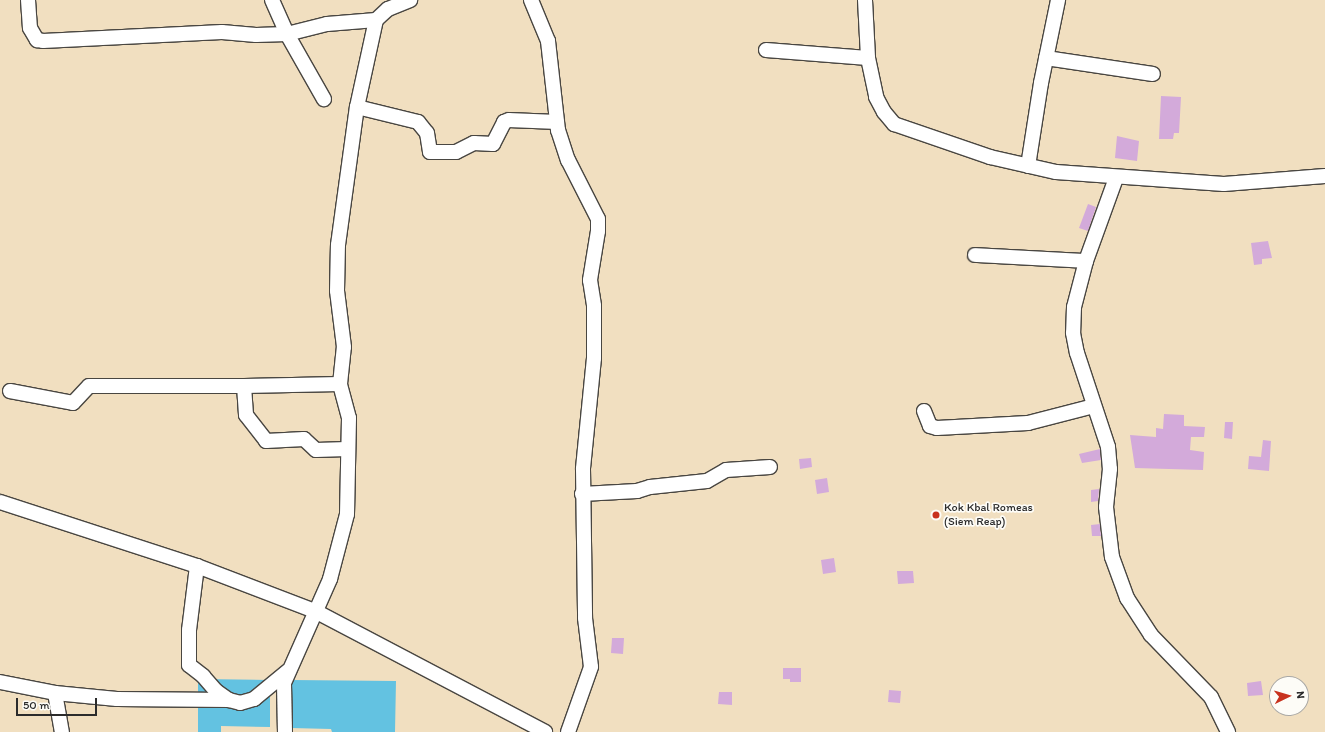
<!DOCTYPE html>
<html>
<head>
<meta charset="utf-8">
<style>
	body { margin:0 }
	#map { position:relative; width:1325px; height:732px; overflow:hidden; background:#f1dfc0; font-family:Itim,sans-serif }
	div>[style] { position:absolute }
	.water>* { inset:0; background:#63c2e1 }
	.building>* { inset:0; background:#d3aada }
	.roads { filter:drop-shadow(1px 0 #494641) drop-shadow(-1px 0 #494641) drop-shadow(0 1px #494641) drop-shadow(0 -1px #494641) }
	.minor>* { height:14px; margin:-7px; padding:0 7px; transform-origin:7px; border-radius:7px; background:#fff }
	.dots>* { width:11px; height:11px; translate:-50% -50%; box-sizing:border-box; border:2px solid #fdfcf7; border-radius:50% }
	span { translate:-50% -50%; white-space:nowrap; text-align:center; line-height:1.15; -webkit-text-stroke:3.5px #fdfcf7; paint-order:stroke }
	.poi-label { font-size:12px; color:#2b2b2b }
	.left { translate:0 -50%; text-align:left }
	.north { position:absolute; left:1269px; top:676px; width:40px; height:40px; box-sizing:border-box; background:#fdfcf7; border:1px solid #a9a8a5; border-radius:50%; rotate:85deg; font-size:11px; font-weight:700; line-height:16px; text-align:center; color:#2b2b2b }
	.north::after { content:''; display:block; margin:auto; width:14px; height:18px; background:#c8321e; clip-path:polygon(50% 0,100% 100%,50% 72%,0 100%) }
	.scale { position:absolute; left:16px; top:698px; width:81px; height:18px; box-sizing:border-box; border:2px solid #2b2b2b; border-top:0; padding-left:5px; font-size:12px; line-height:14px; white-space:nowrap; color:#2b2b2b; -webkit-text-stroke:3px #fdfcf7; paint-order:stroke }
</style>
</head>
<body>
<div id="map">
	<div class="water">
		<i style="clip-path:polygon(198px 679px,270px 680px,270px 727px,221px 726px,221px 732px,198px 732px)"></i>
		<i style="clip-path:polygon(291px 680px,396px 681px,395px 732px,332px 732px,331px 729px,291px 728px)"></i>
	</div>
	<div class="building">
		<i style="clip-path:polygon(1161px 96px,1181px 97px,1179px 133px,1174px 133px,1173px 139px,1159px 139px)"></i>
		<i style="clip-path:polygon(1117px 136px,1139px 141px,1137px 161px,1115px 158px)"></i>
		<i style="clip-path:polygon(1088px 204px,1096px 207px,1088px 231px,1079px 228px)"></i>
		<i style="clip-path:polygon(1268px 241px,1272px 258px,1262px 259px,1262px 264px,1254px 265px,1251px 243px)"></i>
		<i style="clip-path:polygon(1164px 414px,1184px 415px,1184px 426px,1205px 427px,1204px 437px,1191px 437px,1190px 450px,1204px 452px,1203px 470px,1135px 468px,1130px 435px,1156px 437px,1156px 428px,1163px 429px)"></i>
		<i style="clip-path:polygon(1225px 422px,1233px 422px,1232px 439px,1224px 438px)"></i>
		<i style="clip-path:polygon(1263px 440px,1271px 441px,1269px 471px,1248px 469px,1249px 456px,1261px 457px)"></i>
		<i style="clip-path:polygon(1100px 449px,1101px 460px,1082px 463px,1079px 454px)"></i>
		<i style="clip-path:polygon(811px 458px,812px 467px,800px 469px,799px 459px)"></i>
		<i style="clip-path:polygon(827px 478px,829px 492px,817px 494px,815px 480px)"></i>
		<i style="clip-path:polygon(1099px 489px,1098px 501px,1091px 502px,1091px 490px)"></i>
		<i style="clip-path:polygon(1100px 524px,1101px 536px,1092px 536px,1091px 525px)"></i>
		<i style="clip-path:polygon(834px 558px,836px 572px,823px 574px,821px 560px)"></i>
		<i style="clip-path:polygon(897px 571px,913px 571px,914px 583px,898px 584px)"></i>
		<i style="clip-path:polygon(612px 638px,624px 638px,623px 654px,611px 653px)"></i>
		<i style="clip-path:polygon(783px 668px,801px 668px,801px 682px,790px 682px,790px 679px,783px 679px)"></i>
		<i style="clip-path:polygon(1261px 681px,1263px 695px,1248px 696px,1247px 683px)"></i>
		<i style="clip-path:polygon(889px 690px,901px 691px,900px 703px,888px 702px)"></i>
		<i style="clip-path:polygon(719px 692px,732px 692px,732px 705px,718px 704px)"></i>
	</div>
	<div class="roads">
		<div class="minor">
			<i style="left:28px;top:0;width:28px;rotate:86deg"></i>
			<i style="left:30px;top:28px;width:14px;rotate:60deg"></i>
			<i style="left:37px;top:40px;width:6px;rotate:9deg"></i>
			<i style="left:43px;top:41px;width:179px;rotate:-2.9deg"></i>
			<i style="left:222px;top:32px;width:34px;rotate:5deg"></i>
			<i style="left:256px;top:35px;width:31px;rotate:-2deg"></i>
			<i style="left:287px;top:34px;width:41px;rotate:-14deg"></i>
			<i style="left:327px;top:24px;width:49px;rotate:-4.7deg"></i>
			<i style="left:272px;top:0;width:37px;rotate:66deg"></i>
			<i style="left:287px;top:34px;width:75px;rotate:60.4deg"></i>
			<i style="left:531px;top:0;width:44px;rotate:67.5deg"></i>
			<i style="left:548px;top:41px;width:90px;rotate:83.6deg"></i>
			<i style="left:558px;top:130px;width:32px;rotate:72deg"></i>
			<i style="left:568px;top:160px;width:66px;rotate:63deg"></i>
			<i style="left:598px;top:219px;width:12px;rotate:90deg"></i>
			<i style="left:598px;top:231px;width:50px;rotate:99.3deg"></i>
			<i style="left:590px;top:280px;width:26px;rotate:81deg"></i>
			<i style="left:594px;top:306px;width:52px;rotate:90deg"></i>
			<i style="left:594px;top:358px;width:112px;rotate:95.7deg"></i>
			<i style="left:583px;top:469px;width:149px;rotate:89.2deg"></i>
			<i style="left:585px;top:618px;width:49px;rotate:83deg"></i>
			<i style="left:591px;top:667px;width:69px;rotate:109.5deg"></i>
			<i style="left:865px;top:0;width:58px;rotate:87deg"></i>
			<i style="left:868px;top:58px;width:40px;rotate:78deg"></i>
			<i style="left:876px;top:97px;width:17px;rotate:62deg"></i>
			<i style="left:884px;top:112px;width:16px;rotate:50deg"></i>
			<i style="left:894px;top:124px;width:102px;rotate:19deg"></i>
			<i style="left:990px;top:157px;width:68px;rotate:12.8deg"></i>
			<i style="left:1056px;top:172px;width:168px;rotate:4.1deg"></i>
			<i style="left:1224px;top:184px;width:101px;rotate:-4.5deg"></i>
			<i style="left:766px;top:50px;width:102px;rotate:4.5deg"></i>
			<i style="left:1046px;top:58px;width:108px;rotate:8.5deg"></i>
			<i style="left:357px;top:107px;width:63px;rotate:13.8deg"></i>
			<i style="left:418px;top:122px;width:14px;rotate:51deg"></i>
			<i style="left:427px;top:133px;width:19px;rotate:81deg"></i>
			<i style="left:430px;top:152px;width:26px"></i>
			<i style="left:456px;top:152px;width:20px;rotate:-27deg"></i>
			<i style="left:474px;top:143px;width:19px;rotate:3deg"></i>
			<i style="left:493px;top:144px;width:25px;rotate:-63deg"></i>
			<i style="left:504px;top:122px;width:5px;rotate:-22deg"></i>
			<i style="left:509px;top:120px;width:48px;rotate:2.4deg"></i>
			<i style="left:1028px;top:166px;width:84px;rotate:-81.1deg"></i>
			<i style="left:1041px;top:83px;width:85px;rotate:-78.4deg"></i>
			<i style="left:1116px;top:178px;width:88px;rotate:109.9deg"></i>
			<i style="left:1086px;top:261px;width:48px;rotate:104.6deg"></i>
			<i style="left:1074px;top:307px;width:26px;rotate:92deg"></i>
			<i style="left:1073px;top:333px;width:20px;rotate:79deg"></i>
			<i style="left:1077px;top:353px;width:99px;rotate:71.7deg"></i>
			<i style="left:1108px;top:447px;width:22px;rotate:85deg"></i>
			<i style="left:1110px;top:469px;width:38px;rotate:96deg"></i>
			<i style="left:1106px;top:507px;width:50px;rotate:83.2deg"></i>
			<i style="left:1112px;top:557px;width:44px;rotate:69.9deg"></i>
			<i style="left:1127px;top:598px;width:44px;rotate:57deg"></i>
			<i style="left:1151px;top:635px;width:86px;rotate:45.9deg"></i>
			<i style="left:1211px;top:697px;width:39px;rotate:64deg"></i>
			<i style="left:975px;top:255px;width:111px;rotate:3.1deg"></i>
			<i style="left:244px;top:386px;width:96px;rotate:-1.2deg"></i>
			<i style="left:10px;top:391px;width:64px;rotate:10.8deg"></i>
			<i style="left:73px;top:403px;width:23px;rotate:-47deg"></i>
			<i style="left:89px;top:386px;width:155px"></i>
			<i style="left:244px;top:386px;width:29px;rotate:86deg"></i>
			<i style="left:246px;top:415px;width:33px;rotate:52deg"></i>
			<i style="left:266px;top:441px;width:38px;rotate:-3deg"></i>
			<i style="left:304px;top:439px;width:16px;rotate:43deg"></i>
			<i style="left:316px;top:450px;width:31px;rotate:-2deg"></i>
			<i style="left:924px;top:411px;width:16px;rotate:68deg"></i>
			<i style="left:930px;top:426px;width:7px;rotate:16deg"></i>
			<i style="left:937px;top:428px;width:91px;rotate:-3.1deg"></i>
			<i style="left:1028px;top:423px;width:68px;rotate:-14.4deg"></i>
			<i style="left:582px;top:494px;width:55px;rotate:-3.1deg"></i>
			<i style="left:637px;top:491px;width:14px;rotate:-17deg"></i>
			<i style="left:650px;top:487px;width:57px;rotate:-6deg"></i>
			<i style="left:707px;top:481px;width:22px;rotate:-30deg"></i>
			<i style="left:726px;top:470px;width:44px;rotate:-3.9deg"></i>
			<i style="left:0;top:502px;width:207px;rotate:18deg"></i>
			<i style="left:197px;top:566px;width:126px;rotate:20.9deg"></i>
			<i style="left:315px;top:611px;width:260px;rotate:27.7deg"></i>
			<i style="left:197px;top:566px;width:64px;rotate:97.1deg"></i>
			<i style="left:189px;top:630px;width:35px;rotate:90deg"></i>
			<i style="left:189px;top:665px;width:18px;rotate:38deg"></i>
			<i style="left:203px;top:676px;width:20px;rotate:49deg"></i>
			<i style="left:216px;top:691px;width:16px;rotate:35deg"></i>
			<i style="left:229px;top:700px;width:11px;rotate:15deg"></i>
			<i style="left:240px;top:703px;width:15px;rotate:-16deg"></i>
			<i style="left:254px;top:699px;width:44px;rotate:-39.5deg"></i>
			<i style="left:0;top:682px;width:56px;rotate:11.3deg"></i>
			<i style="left:55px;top:693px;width:40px;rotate:80deg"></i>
			<i style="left:55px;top:693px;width:62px;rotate:5.5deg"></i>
			<i style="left:117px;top:699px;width:112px;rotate:0.5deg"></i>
			<i style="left:285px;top:732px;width:49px;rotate:-91.2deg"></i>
			<i style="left:284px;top:683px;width:114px;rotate:-66.1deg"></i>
			<i style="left:330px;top:579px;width:67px;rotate:-75.3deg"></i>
			<i style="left:347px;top:514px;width:96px;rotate:-88.8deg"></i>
			<i style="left:349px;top:418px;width:35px;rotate:-105deg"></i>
			<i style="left:340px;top:384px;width:37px;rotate:-84deg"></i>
			<i style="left:344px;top:347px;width:56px;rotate:-97.1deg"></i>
			<i style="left:337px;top:291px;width:46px;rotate:-88.8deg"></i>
			<i style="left:338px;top:245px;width:139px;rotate:-82.2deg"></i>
			<i style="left:357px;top:107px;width:89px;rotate:-77.7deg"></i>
			<i style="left:376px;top:20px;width:16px;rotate:-43deg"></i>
			<i style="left:388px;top:9px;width:24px;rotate:-22deg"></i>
		</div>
	</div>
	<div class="dots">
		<i style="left:936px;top:515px;background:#c8321e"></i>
	</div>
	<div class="poi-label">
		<span class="left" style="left:944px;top:515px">Kok Kbal Romeas<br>(Siem Reap)</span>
	</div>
	<div class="north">N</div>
	<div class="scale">50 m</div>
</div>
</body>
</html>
